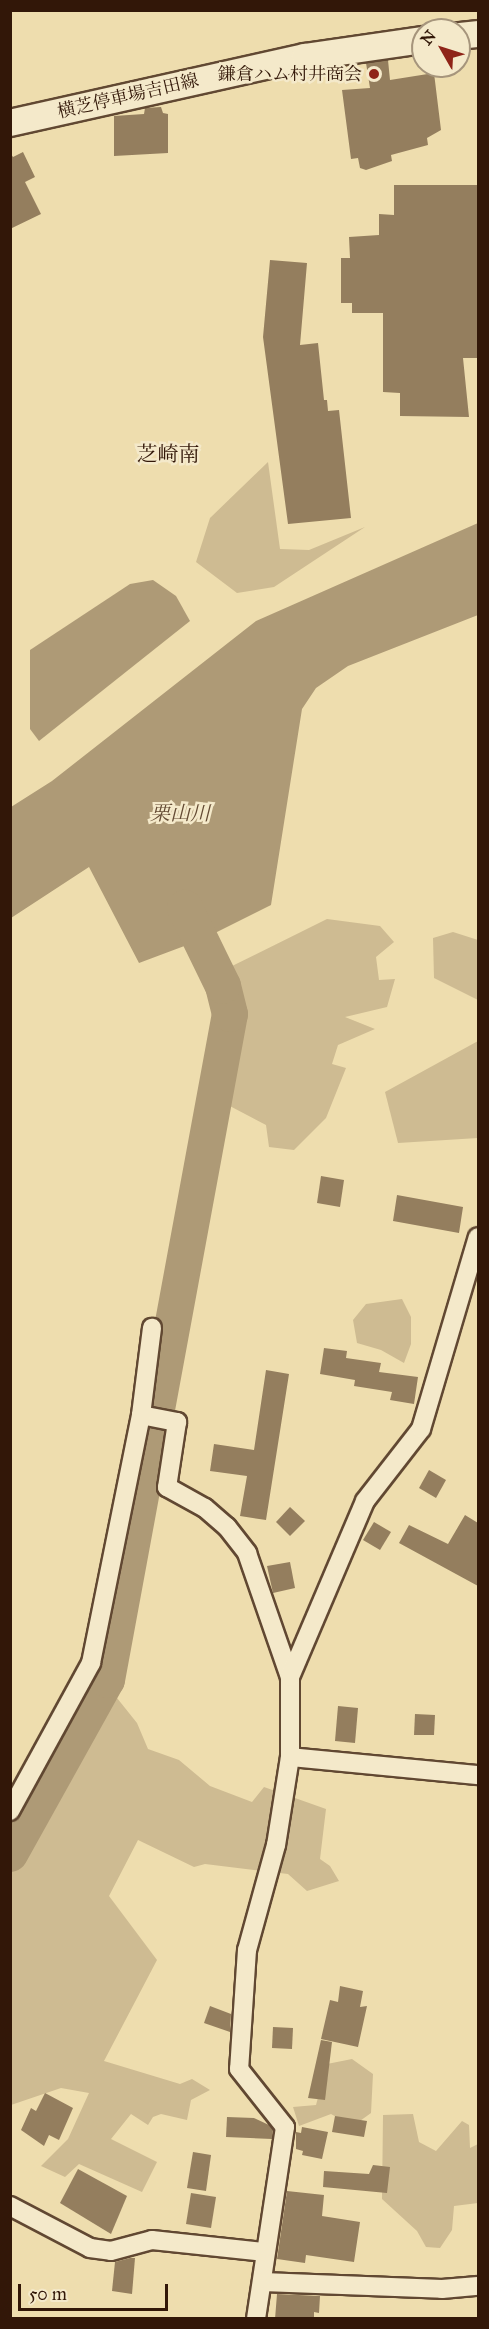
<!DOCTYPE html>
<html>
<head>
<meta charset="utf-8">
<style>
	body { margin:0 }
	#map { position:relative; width:489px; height:2329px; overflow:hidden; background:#eeddae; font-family:"IM FELL Great Primer","Noto Serif JP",serif }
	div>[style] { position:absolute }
	.green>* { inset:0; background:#cebb92 }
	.water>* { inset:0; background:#ae9a76 }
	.river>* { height:36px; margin:-18px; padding:0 18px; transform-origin:18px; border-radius:18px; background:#ae9a76 }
	.building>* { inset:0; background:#947e5e }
	.roads { filter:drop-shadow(2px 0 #614832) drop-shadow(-2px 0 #614832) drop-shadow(0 2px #614832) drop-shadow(0 -2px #614832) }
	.street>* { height:18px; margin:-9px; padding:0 9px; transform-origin:9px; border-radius:9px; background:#f4e9ca }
	.secondary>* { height:26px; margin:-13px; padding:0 13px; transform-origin:13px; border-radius:13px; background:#f4e9ca }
	.dots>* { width:16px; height:16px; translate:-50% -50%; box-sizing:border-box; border:3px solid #f4e9ca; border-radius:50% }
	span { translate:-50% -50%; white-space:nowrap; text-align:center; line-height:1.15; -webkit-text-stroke:5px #f4e9ca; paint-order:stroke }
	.poi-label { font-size:18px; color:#321708 }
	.right { translate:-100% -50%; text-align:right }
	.street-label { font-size:18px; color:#321708 }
	.water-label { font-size:20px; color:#644b34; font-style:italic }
	.quarter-label { font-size:21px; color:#321708 }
	.frame { position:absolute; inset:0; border:12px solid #321708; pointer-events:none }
	.north { position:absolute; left:411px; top:18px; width:60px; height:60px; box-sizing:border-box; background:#f4e9ca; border:2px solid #a6957c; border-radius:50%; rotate:309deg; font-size:16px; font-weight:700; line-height:24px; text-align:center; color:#321708 }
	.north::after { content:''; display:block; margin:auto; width:21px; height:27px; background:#8f2418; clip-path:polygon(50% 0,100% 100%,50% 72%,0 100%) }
	.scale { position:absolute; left:18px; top:2284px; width:150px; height:27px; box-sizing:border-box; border:3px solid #321708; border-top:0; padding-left:8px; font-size:18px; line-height:21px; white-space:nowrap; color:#321708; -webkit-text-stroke:4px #f4e9ca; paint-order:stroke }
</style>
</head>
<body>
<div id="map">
	<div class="green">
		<i style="clip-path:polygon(268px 462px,280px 549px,309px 550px,365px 527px,274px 587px,237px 593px,196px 562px,210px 518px)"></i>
		<i style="clip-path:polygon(327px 919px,380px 926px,394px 942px,376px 957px,379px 980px,395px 979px,387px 1007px,345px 1017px,375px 1029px,338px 1045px,332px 1064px,346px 1068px,326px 1118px,294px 1150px,269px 1147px,266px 1125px,226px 1104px,237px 1023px,228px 968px)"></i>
		<i style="clip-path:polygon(453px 932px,478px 940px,478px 1000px,434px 978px,433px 938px)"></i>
		<i style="clip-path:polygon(478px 1041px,478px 1138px,398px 1143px,385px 1092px)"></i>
		<i style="clip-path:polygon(402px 1299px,411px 1317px,411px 1344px,404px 1363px,381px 1350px,357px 1343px,353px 1320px,366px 1304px)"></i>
		<i style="clip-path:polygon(117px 1698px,137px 1723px,148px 1749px,179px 1760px,210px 1786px,252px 1802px,264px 1787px,326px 1809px,320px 1859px,330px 1866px,339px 1881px,307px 1891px,288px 1874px,205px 1864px,194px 1867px,138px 1840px,109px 1896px,157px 1960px,104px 2061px,180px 2084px,192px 2079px,210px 2090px,191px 2100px,187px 2120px,161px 2114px,153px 2117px,148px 2125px,131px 2114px,111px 2139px,157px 2162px,142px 2192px,79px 2164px,65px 2177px,41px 2166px,68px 2139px,89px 2093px,61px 2088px,11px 2105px,11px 1838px,70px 1752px)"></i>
		<i style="clip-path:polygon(352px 2059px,373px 2074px,371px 2113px,353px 2126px,331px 2114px,299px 2126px,293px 2107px,316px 2105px,327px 2064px)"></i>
		<i style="clip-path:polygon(413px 2114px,419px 2142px,436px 2151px,462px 2121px,469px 2125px,470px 2148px,478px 2144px,478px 2203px,454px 2206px,452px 2230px,440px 2248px,426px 2247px,417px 2231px,382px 2199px,383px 2115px)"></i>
	</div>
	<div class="water">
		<i style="clip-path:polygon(478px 523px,478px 615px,348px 666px,316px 688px,302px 709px,271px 905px,211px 935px,215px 950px,197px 957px,187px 945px,139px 963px,89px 867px,11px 918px,11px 807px,52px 781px,256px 621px)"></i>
		<i style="clip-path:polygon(153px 580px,176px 596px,190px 621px,39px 741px,30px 729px,30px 650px,130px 584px)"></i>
	</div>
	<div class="river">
		<i style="left:10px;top:1854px;width:199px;rotate:-60.9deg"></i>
		<i style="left:107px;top:1680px;width:677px;rotate:-79.54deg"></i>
		<i style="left:230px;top:1014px;width:29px;rotate:-104deg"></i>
		<i style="left:223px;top:986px;width:87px;rotate:-116deg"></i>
	</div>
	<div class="building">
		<i style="clip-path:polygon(388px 60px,390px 80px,434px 73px,441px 130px,427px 138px,428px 145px,391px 155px,392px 161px,366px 170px,360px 168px,358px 158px,351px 159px,342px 90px,370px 88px,366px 63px)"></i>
		<i style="clip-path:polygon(161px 107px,163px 113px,168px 114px,168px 153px,114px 156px,114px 116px,144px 114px,145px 108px)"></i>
		<i style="clip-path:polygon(23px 152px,35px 177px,25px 182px,41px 214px,10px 229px,10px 153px,13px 157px)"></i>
		<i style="clip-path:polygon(394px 185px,478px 185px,478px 358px,463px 358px,469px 417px,400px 416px,400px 393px,383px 392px,383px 313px,352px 313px,352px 303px,341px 303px,341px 258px,350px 258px,349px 237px,379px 235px,379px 214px,394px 215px)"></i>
		<i style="clip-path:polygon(270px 260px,307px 263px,300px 345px,318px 343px,324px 400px,327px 400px,328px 411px,339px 410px,351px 518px,288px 524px,263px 337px)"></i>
		<i style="clip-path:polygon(321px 1176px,344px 1180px,340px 1207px,317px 1203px)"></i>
		<i style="clip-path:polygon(397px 1195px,463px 1207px,459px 1233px,393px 1221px)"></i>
		<i style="clip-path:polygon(324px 1348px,347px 1351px,346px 1358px,381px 1363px,379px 1372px,418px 1377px,414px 1404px,390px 1400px,392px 1392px,354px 1386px,355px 1380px,320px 1374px)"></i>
		<i style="clip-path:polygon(266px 1370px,289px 1374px,266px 1520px,240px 1516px,247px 1476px,210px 1471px,214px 1444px,254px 1450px)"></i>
		<i style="clip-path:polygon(429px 1470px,446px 1480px,436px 1498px,419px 1488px)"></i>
		<i style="clip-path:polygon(290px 1507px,305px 1521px,290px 1536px,276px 1522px)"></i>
		<i style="clip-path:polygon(465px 1515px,478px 1523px,478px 1586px,399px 1543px,409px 1525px,448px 1544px)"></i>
		<i style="clip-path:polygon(374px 1522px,391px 1532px,380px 1550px,363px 1540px)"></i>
		<i style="clip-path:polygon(290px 1562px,295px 1588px,273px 1593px,267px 1566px)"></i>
		<i style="clip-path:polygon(338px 1706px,358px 1708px,355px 1743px,335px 1741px)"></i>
		<i style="clip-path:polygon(415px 1714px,435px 1715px,434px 1735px,414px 1735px)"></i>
		<i style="clip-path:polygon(340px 1986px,363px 1991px,360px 2007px,367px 2006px,358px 2047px,321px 2039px,330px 2000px,338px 2002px)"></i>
		<i style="clip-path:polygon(210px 2006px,231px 2014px,230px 2032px,204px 2023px)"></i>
		<i style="clip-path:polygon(273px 2027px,293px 2028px,292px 2049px,272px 2048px)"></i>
		<i style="clip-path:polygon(321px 2040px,332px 2042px,325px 2100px,308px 2098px)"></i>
		<i style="clip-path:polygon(45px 2093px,73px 2108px,59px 2140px,49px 2135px,44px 2146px,21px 2130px,31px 2108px,36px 2111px)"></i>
		<i style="clip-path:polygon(335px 2116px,367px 2121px,364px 2137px,332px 2132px)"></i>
		<i style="clip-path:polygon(227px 2117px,254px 2118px,269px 2125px,273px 2130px,272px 2139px,226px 2137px)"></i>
		<i style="clip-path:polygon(302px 2127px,328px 2132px,322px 2159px,302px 2155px,303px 2151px,296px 2149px,296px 2132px,301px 2133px)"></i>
		<i style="clip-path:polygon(193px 2152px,211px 2155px,206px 2191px,187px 2188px)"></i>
		<i style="clip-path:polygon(373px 2165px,390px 2167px,387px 2193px,323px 2187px,324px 2171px,369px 2174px)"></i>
		<i style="clip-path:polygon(78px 2169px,127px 2196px,111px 2234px,60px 2203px)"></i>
		<i style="clip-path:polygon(287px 2191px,324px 2195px,322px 2216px,360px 2222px,354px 2262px,306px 2255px,305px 2263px,277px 2259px)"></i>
		<i style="clip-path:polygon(191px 2193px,216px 2197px,211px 2228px,186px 2224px)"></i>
		<i style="clip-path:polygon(130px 2258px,135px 2258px,132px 2294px,112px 2291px,115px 2262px)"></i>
		<i style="clip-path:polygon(277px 2294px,320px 2296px,319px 2313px,314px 2312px,314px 2319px,275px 2319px)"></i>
	</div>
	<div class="roads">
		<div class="street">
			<i style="left:141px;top:1415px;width:37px;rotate:11deg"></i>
			<i style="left:177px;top:1422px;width:66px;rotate:98.7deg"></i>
			<i style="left:167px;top:1487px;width:43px;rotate:28.9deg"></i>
			<i style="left:205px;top:1508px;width:29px;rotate:41deg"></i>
			<i style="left:227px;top:1527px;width:33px;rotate:52deg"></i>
			<i style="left:247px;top:1553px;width:131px;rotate:70.9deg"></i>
			<i style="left:290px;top:1677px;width:80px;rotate:90deg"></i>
			<i style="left:290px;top:1757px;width:89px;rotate:99deg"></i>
			<i style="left:276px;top:1845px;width:109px;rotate:105.4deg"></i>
			<i style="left:247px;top:1950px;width:119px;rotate:93.8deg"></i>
			<i style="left:239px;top:2069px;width:74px;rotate:51.6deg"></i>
			<i style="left:285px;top:2127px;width:193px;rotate:98.6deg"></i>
			<i style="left:290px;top:1677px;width:191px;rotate:-66.9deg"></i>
			<i style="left:365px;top:1501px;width:91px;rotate:-52.1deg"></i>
			<i style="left:421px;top:1429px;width:200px;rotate:-73.5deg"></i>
			<i style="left:290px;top:1757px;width:189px;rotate:5.5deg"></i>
			<i style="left:10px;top:1811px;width:169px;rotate:-61.3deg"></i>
			<i style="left:91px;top:1663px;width:253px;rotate:-78.6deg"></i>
			<i style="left:141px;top:1415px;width:88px;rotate:-82.8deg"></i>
			<i style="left:10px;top:2206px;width:90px;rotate:27.7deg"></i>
			<i style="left:90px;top:2248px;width:21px;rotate:8deg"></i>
			<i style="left:111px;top:2251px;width:42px;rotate:-15deg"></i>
			<i style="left:152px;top:2240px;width:114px;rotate:6.1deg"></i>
			<i style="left:263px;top:2282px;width:179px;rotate:2.2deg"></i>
			<i style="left:442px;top:2289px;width:36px;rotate:-5deg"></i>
		</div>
		<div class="secondary">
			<i style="left:459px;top:36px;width:19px;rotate:-6deg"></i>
			<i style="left:10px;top:123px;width:302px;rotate:-12.6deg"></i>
			<i style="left:305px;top:57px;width:119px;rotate:-8.2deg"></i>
		</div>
	</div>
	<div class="dots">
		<i style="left:374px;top:74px;background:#8f2418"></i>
	</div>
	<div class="poi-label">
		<span class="right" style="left:362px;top:74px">鎌倉ハム村井商会</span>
	</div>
	<div class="street-label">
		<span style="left:128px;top:96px;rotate:-13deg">横芝停車場吉田線</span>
	</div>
	<div class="water-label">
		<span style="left:180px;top:813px">栗山川</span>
	</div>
	<div class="quarter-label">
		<span style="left:168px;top:454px">芝崎南</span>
	</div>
	<div class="frame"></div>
	<div class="north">N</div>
	<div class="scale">50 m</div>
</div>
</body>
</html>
